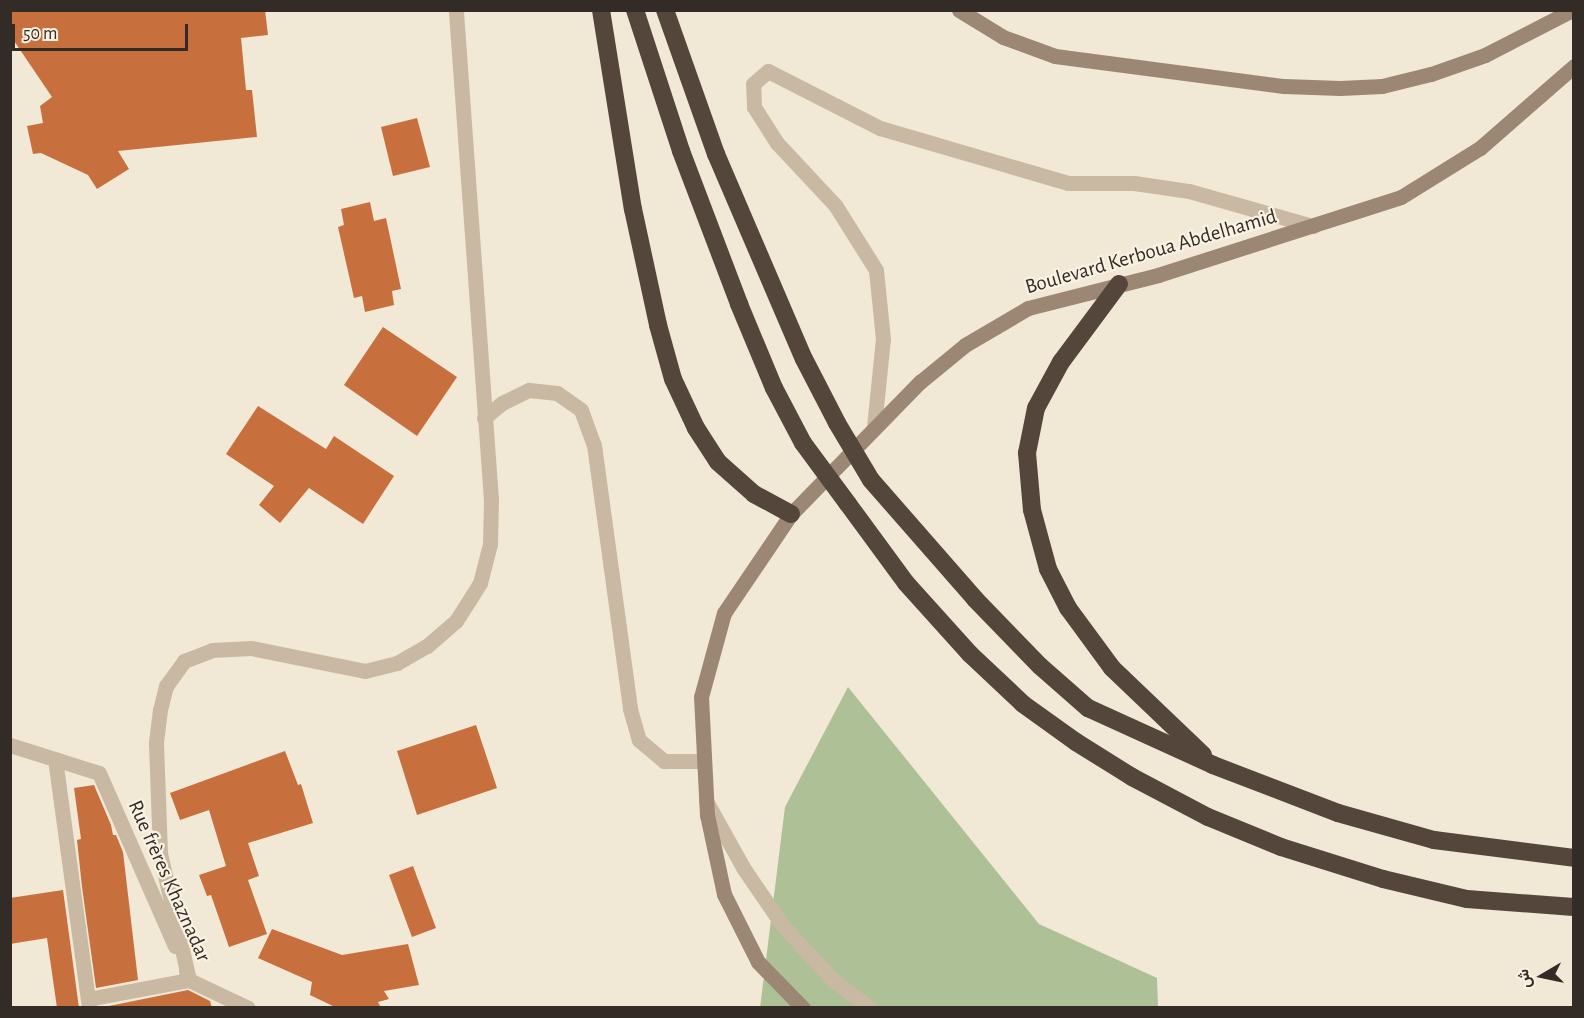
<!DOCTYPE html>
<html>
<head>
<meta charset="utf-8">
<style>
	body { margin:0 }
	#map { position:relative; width:1584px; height:1018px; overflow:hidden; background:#f1e8d6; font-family:"Alegreya Sans",Vazirmatn,sans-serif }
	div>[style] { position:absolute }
	.green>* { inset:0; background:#adc096 }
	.building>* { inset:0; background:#c8703d }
	.street>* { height:15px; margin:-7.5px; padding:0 7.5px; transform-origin:7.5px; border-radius:7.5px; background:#c9b9a2 }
	.secondary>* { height:15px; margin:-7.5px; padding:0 7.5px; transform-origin:7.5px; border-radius:7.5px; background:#9c8774 }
	.highway>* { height:18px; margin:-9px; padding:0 9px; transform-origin:9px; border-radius:9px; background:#54463b }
	.highway-bridge>* { height:18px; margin:-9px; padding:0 9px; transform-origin:9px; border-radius:9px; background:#54463b }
	span { translate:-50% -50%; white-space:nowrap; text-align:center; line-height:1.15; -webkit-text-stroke:4.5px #f9f1e2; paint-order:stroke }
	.street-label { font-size:21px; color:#332b25 }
	.frame { position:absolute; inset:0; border:12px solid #332b25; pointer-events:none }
	.north { position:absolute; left:1512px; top:946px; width:60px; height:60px; -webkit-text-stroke:4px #f9f1e2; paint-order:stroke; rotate:261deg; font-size:16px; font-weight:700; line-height:24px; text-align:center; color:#332b25 }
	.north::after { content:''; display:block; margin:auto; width:21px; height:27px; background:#332b25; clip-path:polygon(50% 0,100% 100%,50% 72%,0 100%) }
	.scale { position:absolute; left:12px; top:24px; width:176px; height:27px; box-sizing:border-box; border:3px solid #332b25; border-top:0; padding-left:8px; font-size:18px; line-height:21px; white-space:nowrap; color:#332b25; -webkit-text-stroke:4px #f9f1e2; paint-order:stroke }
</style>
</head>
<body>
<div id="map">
	<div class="green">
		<i style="clip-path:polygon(848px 687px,1039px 924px,1157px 978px,1158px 1007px,760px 1008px,785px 807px)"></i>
	</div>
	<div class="building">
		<i style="clip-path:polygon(10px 10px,265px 10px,268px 35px,241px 38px,246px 90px,252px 90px,257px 137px,118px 151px,129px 169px,97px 189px,88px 175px,41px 153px,33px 154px,27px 126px,43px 123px,40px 106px,52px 97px,10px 35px)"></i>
		<i style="clip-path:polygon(417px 118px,430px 167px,393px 176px,381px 127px)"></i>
		<i style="clip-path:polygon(370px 202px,374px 221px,386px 218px,401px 289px,392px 291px,394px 305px,365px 312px,362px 296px,354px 298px,338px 227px,344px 225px,341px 209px)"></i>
		<i style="clip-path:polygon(383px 327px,457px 377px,417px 436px,344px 385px)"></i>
		<i style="clip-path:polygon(258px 406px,326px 449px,334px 436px,394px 476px,363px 524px,309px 488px,280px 523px,259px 505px,274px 486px,226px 454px)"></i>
		<i style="clip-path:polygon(476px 725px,497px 788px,417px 815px,397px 751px)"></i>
		<i style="clip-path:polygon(285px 751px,298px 785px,301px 784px,313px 823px,248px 843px,259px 876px,248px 880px,267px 934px,229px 947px,211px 895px,207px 896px,199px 875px,226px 866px,209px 810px,180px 820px,170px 793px)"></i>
		<i style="clip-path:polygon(94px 785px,111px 825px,113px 835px,116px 835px,123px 852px,138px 980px,96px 988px,82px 887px,77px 840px,81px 839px,74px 788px)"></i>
		<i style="clip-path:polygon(413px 866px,436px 928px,412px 937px,389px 875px)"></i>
		<i style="clip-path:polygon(63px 890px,79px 1008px,57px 1008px,47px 938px,10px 944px,10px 898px)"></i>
		<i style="clip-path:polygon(272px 929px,342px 955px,408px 944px,419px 985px,384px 991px,389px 999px,378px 1002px,381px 1008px,337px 1008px,310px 995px,312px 982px,258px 958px)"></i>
		<i style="clip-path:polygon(188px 990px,210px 1001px,212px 1008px,99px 1008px)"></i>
	</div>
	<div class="street">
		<i style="left:484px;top:418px;width:23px;rotate:-40deg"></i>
		<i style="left:502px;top:403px;width:30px;rotate:-26deg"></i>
		<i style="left:529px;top:390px;width:28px;rotate:6deg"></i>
		<i style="left:557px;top:393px;width:29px;rotate:35deg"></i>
		<i style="left:581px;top:410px;width:37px;rotate:70deg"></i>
		<i style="left:594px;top:445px;width:266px;rotate:82.2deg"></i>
		<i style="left:630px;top:709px;width:32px;rotate:74deg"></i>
		<i style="left:639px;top:740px;width:33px;rotate:40deg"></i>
		<i style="left:664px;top:761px;width:40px"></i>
		<i style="left:874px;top:427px;width:88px;rotate:-84.2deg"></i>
		<i style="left:883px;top:339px;width:69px;rotate:-95.8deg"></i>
		<i style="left:876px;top:270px;width:77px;rotate:-122.2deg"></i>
		<i style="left:835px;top:205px;width:85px;rotate:-133.1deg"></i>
		<i style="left:777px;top:143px;width:43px;rotate:-122.6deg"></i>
		<i style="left:754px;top:107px;width:23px;rotate:-92deg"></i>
		<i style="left:753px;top:84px;width:20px;rotate:-41deg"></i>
		<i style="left:768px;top:71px;width:126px;rotate:27deg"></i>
		<i style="left:880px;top:128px;width:196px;rotate:16.3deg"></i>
		<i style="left:1068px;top:183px;width:66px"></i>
		<i style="left:1134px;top:183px;width:56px;rotate:8.3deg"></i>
		<i style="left:1189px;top:191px;width:129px;rotate:15.8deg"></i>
		<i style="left:10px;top:745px;width:93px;rotate:17.5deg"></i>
		<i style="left:99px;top:773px;width:189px;rotate:66.3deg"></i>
		<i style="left:55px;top:759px;width:251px;rotate:82.2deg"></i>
		<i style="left:706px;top:801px;width:78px;rotate:60.8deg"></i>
		<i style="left:744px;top:869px;width:69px;rotate:55.6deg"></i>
		<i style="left:783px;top:926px;width:74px;rotate:47.2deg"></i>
		<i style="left:833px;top:980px;width:46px;rotate:37.1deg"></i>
		<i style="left:186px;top:971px;width:9px;rotate:72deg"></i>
		<i style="left:189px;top:980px;width:65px;rotate:25.4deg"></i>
		<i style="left:88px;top:999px;width:103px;rotate:-10.7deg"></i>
		<i style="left:189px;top:980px;width:130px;rotate:-102.9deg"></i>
		<i style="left:160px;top:853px;width:111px;rotate:-92.1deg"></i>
		<i style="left:156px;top:742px;width:32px;rotate:-83deg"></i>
		<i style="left:160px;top:710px;width:25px;rotate:-76deg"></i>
		<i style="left:166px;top:686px;width:31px;rotate:-54deg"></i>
		<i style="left:184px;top:661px;width:30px;rotate:-21deg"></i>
		<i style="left:212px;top:650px;width:39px;rotate:-3deg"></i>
		<i style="left:251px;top:648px;width:116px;rotate:11.4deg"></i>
		<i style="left:365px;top:671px;width:33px;rotate:-14deg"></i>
		<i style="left:397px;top:663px;width:34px;rotate:-30deg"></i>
		<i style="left:427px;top:646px;width:38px;rotate:-41deg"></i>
		<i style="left:456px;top:621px;width:45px;rotate:-57.7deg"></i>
		<i style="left:480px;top:583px;width:40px;rotate:-75.6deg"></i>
		<i style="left:490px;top:544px;width:44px;rotate:-88.7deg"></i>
		<i style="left:491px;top:500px;width:491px;rotate:-94.1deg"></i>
	</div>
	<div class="secondary">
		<i style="left:959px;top:10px;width:52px;rotate:31.5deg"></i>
		<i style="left:1003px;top:37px;width:55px;rotate:20.1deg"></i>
		<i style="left:1055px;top:56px;width:231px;rotate:7.5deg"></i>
		<i style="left:1284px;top:86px;width:56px;rotate:2deg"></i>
		<i style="left:1340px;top:88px;width:42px;rotate:-2.7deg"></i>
		<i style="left:1382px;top:86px;width:50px;rotate:-13.8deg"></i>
		<i style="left:1431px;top:74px;width:57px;rotate:-19.4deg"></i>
		<i style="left:1485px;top:55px;width:98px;rotate:-27.3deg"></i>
		<i style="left:803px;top:1008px;width:64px;rotate:-134.4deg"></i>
		<i style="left:758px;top:962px;width:76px;rotate:-116.6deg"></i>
		<i style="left:724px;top:894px;width:81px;rotate:-102.1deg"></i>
		<i style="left:707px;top:815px;width:118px;rotate:-92.9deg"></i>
		<i style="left:701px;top:697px;width:87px;rotate:-74.7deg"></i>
		<i style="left:724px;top:613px;width:120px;rotate:-55.9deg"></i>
		<i style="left:791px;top:514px;width:185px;rotate:-45.7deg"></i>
		<i style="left:920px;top:382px;width:58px;rotate:-39.4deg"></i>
		<i style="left:965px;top:345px;width:73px;rotate:-30.4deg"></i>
		<i style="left:1028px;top:308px;width:134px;rotate:-14.2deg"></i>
		<i style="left:1158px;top:275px;width:255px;rotate:-17.8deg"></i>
		<i style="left:1401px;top:197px;width:93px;rotate:-31.8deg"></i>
		<i style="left:1480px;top:148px;width:125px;rotate:-41.1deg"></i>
	</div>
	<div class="highway">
		<i style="left:601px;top:10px;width:202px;rotate:80.9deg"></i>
		<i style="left:633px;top:209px;width:119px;rotate:77.8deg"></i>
		<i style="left:658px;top:325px;width:56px;rotate:74.5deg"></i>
		<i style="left:673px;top:379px;width:54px;rotate:64.9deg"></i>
		<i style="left:696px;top:428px;width:40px;rotate:57.1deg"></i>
		<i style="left:718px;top:462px;width:48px;rotate:41.6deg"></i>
		<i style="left:754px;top:494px;width:42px;rotate:28.4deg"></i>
		<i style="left:635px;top:10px;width:148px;rotate:71.9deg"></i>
		<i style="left:681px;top:151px;width:164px;rotate:69.2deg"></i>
		<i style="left:739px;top:304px;width:91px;rotate:67.4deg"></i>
		<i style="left:774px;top:388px;width:62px;rotate:62.2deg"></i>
		<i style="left:665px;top:10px;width:153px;rotate:70.5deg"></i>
		<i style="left:716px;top:154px;width:223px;rotate:66.8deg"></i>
		<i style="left:804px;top:359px;width:72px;rotate:62.7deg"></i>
		<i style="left:1119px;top:284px;width:97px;rotate:126.6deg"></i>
		<i style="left:1061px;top:362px;width:52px;rotate:118.5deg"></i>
		<i style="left:1036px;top:408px;width:46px;rotate:101.3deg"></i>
		<i style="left:1027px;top:453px;width:57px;rotate:85deg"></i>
		<i style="left:1032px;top:510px;width:61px;rotate:74.8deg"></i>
		<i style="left:1048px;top:569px;width:44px;rotate:62.9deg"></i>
		<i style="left:1068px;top:608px;width:74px;rotate:53.7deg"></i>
		<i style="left:1112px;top:668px;width:126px;rotate:43.7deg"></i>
		<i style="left:871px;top:480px;width:158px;rotate:48.8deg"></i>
		<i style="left:975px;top:599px;width:93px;rotate:45.9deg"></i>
		<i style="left:1040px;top:666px;width:64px;rotate:41.2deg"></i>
		<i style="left:1088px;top:708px;width:137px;rotate:24.5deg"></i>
		<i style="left:1213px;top:765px;width:134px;rotate:21deg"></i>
		<i style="left:1338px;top:813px;width:100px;rotate:15.7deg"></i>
		<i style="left:1434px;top:840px;width:141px;rotate:7.3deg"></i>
		<i style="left:848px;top:504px;width:98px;rotate:53.7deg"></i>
		<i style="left:906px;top:583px;width:96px;rotate:48deg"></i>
		<i style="left:970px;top:654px;width:73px;rotate:43.3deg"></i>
		<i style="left:1023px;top:704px;width:65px;rotate:35.6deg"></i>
		<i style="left:1076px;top:742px;width:66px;rotate:32deg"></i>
		<i style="left:1132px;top:777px;width:86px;rotate:27.8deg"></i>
		<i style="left:1208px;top:817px;width:79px;rotate:22.3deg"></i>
		<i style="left:1281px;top:847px;width:107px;rotate:17.4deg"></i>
		<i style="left:1383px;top:879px;width:86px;rotate:13.4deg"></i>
		<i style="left:1467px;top:899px;width:107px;rotate:4.3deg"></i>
	</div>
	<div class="highway-bridge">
		<i style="left:837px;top:423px;width:66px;rotate:59.2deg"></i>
		<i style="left:803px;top:443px;width:76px;rotate:53.6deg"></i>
	</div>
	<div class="street-label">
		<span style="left:1151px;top:252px;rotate:-16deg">Boulevard Kerboua Abdelhamid</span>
		<span style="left:169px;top:881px;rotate:66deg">Rue frères Khaznadar</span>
	</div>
	<div class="frame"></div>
	<div class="north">ش</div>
	<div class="scale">50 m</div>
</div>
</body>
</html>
